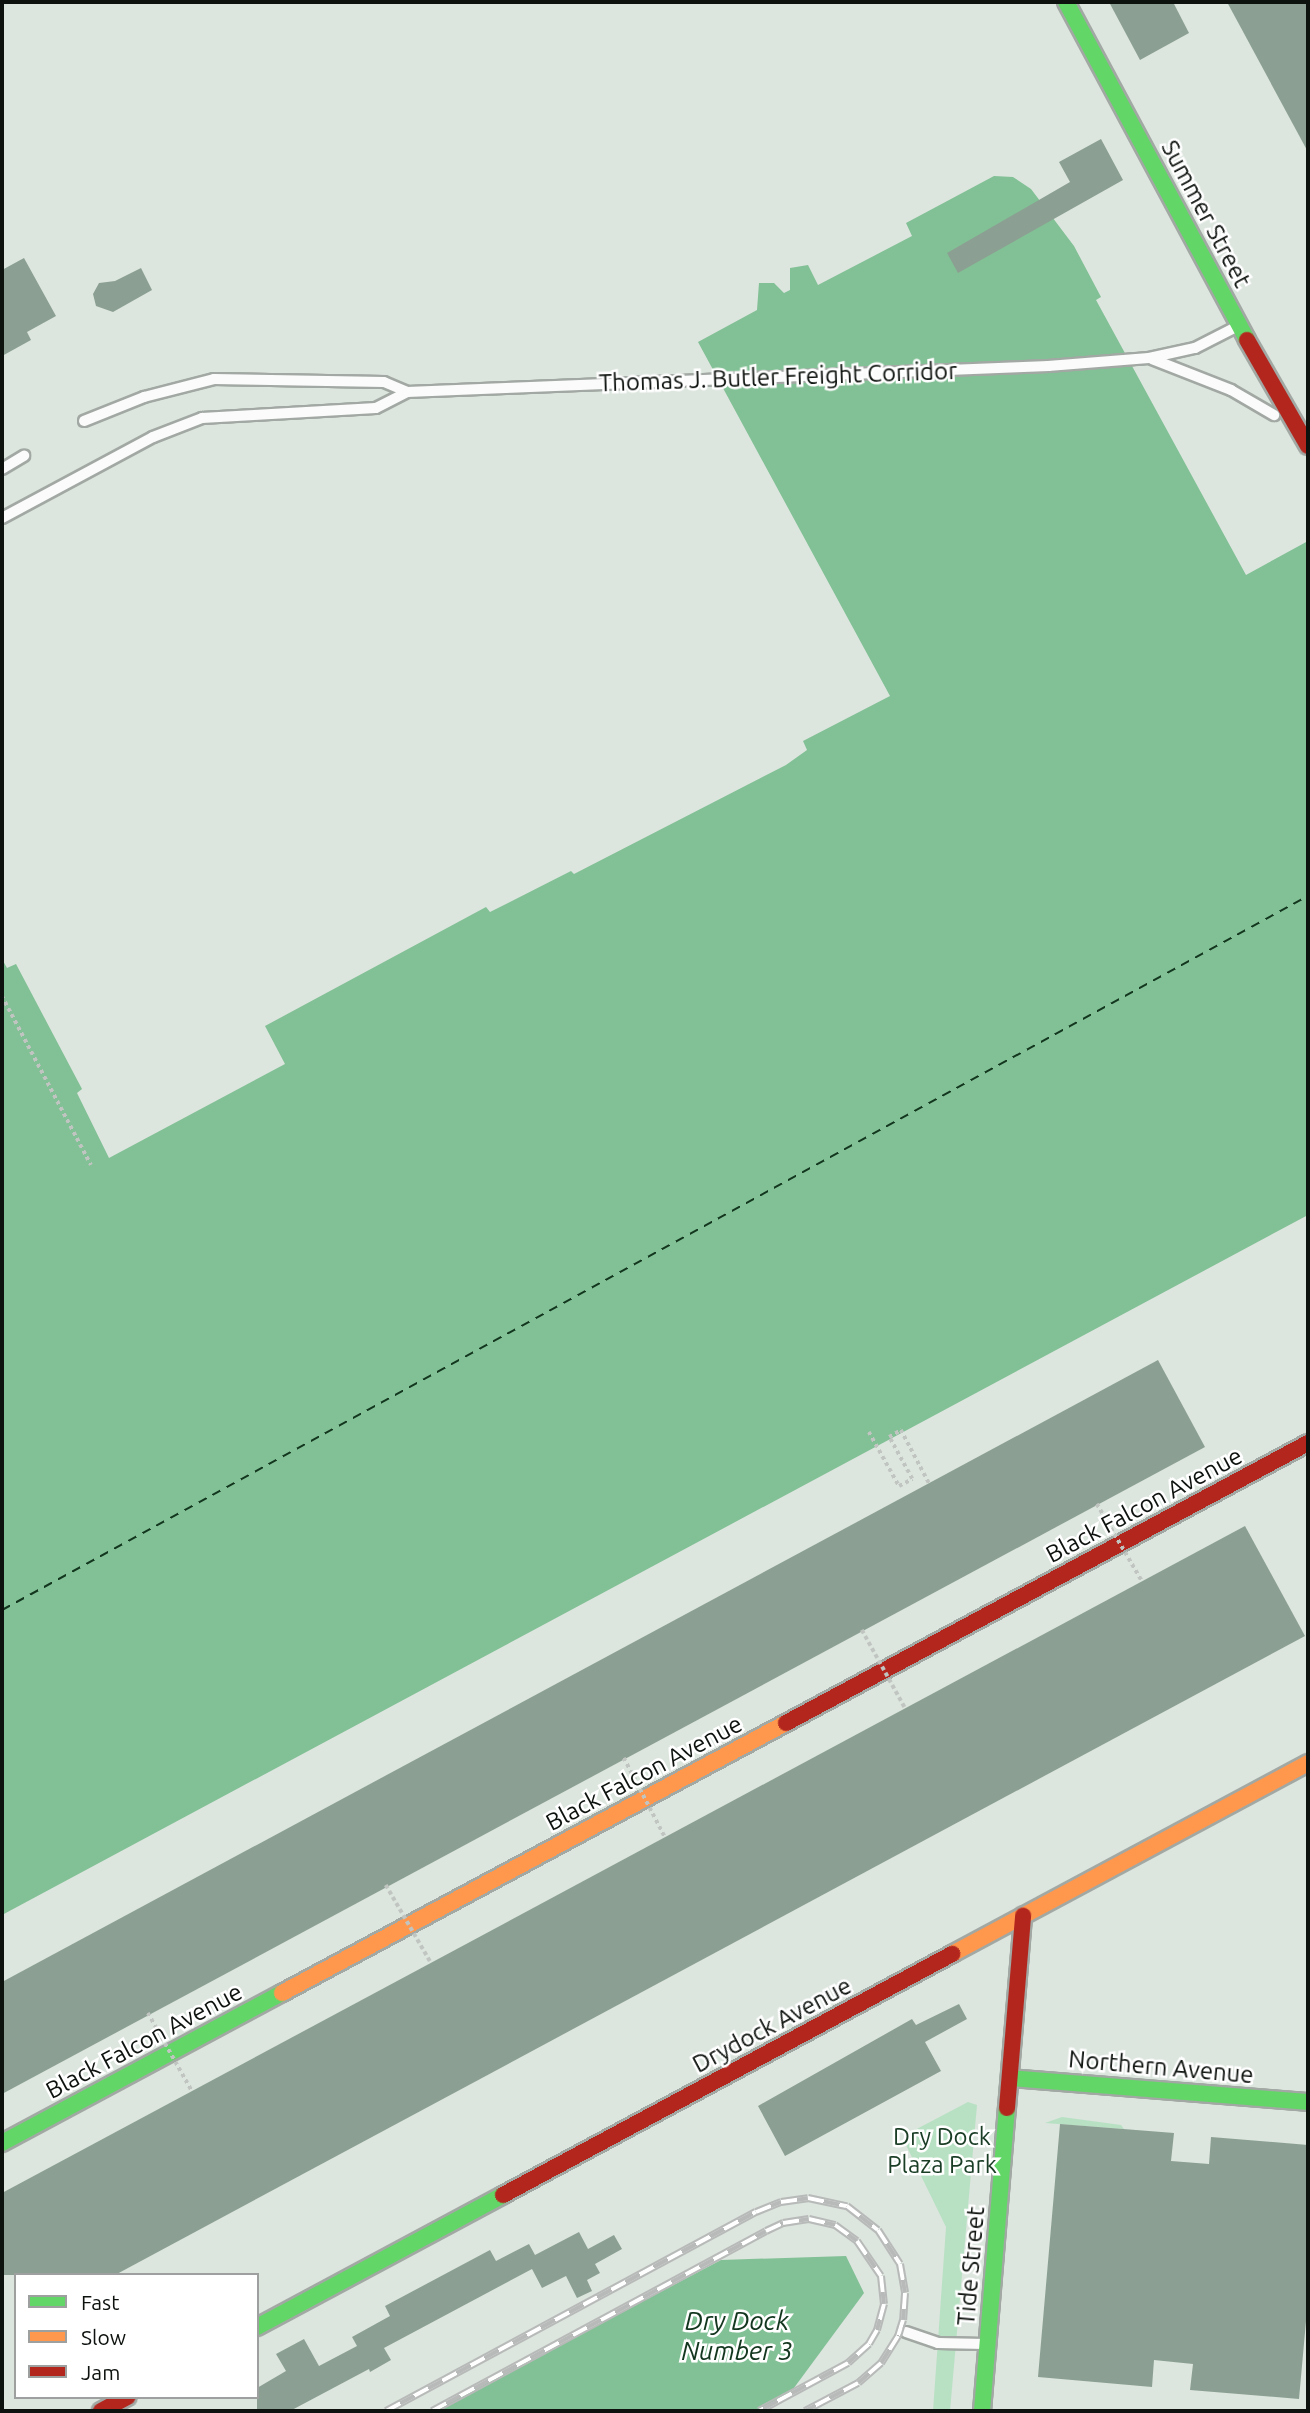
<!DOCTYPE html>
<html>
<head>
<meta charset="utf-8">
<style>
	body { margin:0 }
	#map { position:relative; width:1310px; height:2413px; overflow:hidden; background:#dce5de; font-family:Ubuntu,sans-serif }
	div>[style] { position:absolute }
	.green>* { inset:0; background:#b8e1c3 }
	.water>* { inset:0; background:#82c095 }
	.ferry>* { height:2px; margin-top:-1px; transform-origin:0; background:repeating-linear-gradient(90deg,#12361e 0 9px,transparent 0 16px) }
	.building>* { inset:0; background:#8ba092 }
	.path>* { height:3.5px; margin-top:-1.75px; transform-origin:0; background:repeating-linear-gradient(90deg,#c1c5c2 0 3.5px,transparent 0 7px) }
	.roads { filter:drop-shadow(2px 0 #a2a8a3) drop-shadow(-2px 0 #a2a8a3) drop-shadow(0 2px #a2a8a3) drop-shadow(0 -2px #a2a8a3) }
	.lane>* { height:10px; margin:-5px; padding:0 5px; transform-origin:5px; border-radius:5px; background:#fafbfa }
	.fast>* { height:16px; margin:-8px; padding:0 8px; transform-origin:8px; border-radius:8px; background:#63d668 }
	.slow>* { height:16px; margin:-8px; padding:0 8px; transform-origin:8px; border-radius:8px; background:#ff974d }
	.jam>* { height:16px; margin:-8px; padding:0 8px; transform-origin:8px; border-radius:8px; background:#b3261e }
	.rail>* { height:8px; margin-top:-4px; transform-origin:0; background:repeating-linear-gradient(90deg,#fff 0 16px,#b8bab9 0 32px); box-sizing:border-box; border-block:2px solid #b8bab9 }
	.path-bridge>* { height:3.5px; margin-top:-1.75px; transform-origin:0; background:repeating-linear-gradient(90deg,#c1c5c2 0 3.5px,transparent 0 7px) }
	span { translate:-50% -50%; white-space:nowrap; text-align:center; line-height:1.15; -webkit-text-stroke:5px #fff; paint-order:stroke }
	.street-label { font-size:24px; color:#0d120e }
	.park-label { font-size:24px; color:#1a3d25 }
	.water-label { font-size:26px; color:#12361e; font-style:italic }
	.frame { position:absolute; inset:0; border:4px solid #0d120e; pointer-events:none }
	.legend { position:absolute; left:14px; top:2273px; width:245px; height:126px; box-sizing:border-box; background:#fff; border:2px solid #9ea09f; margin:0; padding:9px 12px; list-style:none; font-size:21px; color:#0d120e }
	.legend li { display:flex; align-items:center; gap:14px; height:35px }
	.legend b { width:35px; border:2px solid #9ea09f }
</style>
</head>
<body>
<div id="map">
	<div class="green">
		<i style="clip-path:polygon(968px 2102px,977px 2105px,950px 2411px,933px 2411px,946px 2227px,905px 2143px,911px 2132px)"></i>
		<i style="clip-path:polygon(1062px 2117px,1121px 2125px,1124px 2129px,1045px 2123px)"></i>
	</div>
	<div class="water">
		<i style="clip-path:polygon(994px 176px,1013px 177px,1031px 189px,1074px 246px,1101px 297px,1096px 300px,1246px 575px,1308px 541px,1308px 1215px,2px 1915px,2px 959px,7px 968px,16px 964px,82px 1089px,77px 1093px,109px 1158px,285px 1064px,265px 1026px,486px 907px,490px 912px,571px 871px,574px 874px,786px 765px,807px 750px,803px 741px,890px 696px,698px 342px,757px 310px,759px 283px,774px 283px,784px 293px,790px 290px,790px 268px,808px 265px,818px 285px,912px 236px,906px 223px)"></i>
		<i style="clip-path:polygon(846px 2256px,864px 2293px,788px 2396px,759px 2411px,434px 2411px,721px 2260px)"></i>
	</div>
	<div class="ferry">
		<i style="left:2px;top:1610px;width:1488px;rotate:-28.67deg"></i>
	</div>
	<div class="building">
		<i style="clip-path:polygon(1109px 2px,1173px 2px,1189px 33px,1140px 60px)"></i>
		<i style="clip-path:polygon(1227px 2px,1308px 2px,1308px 152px)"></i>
		<i style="clip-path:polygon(1101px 139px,1123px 180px,958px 273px,947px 253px,1070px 182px,1059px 162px)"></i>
		<i style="clip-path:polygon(24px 258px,56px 316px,27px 332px,31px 340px,2px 356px,2px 270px)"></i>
		<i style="clip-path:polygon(141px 268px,152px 290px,113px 312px,96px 306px,93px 294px,99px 283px,115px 281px)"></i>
		<i style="clip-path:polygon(1158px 1360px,1205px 1447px,2px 2094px,2px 1982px)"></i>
		<i style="clip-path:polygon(1245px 1526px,1305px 1636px,115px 2275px,2px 2275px,2px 2193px)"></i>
		<i style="clip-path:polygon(959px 2004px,967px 2019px,925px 2042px,941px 2071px,785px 2156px,758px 2106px,912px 2019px,916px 2025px)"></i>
		<i style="clip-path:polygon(1060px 2124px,1174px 2133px,1171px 2161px,1209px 2164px,1211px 2137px,1308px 2145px,1308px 2299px,1299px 2399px,1190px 2390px,1193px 2364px,1154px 2360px,1152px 2387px,1038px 2377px)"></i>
		<i style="clip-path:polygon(579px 2232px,588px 2249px,614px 2235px,622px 2249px,595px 2264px,600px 2273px,587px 2280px,592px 2291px,577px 2298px,566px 2276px,542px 2288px,532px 2269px,384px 2348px,391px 2360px,370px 2372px,369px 2369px,290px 2411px,257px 2411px,257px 2388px,286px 2371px,276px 2354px,304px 2339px,319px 2366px,357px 2346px,352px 2337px,390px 2316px,385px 2306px,490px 2250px,496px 2261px,529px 2244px,535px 2255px)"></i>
	</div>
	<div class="path">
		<i style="left:2px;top:996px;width:191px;rotate:62.2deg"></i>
		<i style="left:869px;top:1432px;width:62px;rotate:60.9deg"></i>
		<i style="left:899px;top:1486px;width:15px;rotate:-28deg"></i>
		<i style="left:912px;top:1479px;width:48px;rotate:-118.7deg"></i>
		<i style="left:889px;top:1437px;width:14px;rotate:-30deg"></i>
		<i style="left:901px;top:1430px;width:60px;rotate:62.2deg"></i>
	</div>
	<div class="roads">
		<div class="lane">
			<i style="left:1152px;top:359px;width:85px;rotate:21.4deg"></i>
			<i style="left:1231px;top:390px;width:50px;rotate:30.2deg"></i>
			<i style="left:84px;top:421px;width:65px;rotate:-21.8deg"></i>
			<i style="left:144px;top:397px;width:72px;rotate:-14.4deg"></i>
			<i style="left:214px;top:379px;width:170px;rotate:1deg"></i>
			<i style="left:384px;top:382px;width:25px;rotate:23deg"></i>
			<i style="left:2px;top:469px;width:26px;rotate:-31deg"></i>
			<i style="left:2px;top:518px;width:171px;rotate:-28.2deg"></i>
			<i style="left:153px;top:437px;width:53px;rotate:-21.2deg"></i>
			<i style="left:202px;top:418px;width:174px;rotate:-3.3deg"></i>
			<i style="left:376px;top:408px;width:35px;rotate:-27deg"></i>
			<i style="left:407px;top:392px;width:642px;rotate:-2.32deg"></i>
			<i style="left:1048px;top:366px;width:101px;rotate:-4.5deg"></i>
			<i style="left:1149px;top:358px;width:47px;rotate:-12.3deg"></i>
			<i style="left:1195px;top:348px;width:44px;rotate:-27.1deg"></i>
			<i style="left:906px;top:2332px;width:34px;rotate:19deg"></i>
			<i style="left:938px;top:2343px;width:47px;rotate:1.2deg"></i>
		</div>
		<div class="fast">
			<i style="left:1066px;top:2px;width:383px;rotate:61.8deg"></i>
			<i style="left:1010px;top:2078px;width:299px;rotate:4.6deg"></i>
			<i style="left:2px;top:2143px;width:318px;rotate:-28.2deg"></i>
			<i style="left:257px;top:2327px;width:279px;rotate:-28.2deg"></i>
			<i style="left:982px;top:2411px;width:304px;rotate:-85.3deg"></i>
		</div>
		<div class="slow">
			<i style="left:952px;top:1954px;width:404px;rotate:-28.2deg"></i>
			<i style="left:282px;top:1993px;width:572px;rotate:-28.18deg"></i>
		</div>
		<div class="jam">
			<i style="left:1247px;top:340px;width:122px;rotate:60.1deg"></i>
			<i style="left:786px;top:1723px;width:592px;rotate:-28.21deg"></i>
			<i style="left:1007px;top:2108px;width:193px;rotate:-85.2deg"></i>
			<i style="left:503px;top:2195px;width:510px;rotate:-28.22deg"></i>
			<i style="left:101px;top:2411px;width:30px;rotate:-28deg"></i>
		</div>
	</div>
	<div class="rail">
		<i style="left:386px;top:2411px;width:420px;rotate:-28.3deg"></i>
		<i style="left:756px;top:2212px;width:27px;rotate:-22deg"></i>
		<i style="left:781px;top:2202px;width:27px;rotate:-8deg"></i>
		<i style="left:808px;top:2198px;width:40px;rotate:12deg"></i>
		<i style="left:847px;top:2206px;width:39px;rotate:38deg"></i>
		<i style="left:878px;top:2230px;width:40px;rotate:57.1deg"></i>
		<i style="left:900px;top:2264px;width:29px;rotate:80deg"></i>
		<i style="left:905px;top:2293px;width:27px;rotate:94deg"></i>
		<i style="left:903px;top:2320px;width:17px;rotate:107deg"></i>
		<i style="left:898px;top:2336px;width:32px;rotate:122deg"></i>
		<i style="left:881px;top:2363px;width:30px;rotate:139deg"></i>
		<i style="left:858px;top:2383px;width:60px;rotate:152.2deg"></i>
		<i style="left:432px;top:2411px;width:379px;rotate:-28.3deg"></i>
		<i style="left:766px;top:2231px;width:19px;rotate:-25deg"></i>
		<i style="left:783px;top:2223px;width:26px;rotate:-9deg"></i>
		<i style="left:809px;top:2219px;width:27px;rotate:13deg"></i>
		<i style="left:835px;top:2225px;width:27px;rotate:36deg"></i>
		<i style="left:857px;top:2241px;width:42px;rotate:55.6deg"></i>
		<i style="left:881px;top:2276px;width:28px;rotate:84deg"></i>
		<i style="left:884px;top:2304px;width:27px;rotate:105deg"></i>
		<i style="left:877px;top:2330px;width:16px;rotate:120deg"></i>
		<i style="left:869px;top:2344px;width:28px;rotate:138deg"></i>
		<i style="left:848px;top:2363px;width:101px;rotate:151.7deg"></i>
	</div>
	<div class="path-bridge">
		<i style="left:1097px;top:1504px;width:89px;rotate:59.7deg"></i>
		<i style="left:862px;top:1630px;width:89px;rotate:61.1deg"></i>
		<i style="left:624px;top:1758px;width:89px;rotate:62.6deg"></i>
		<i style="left:386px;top:1885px;width:90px;rotate:60deg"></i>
		<i style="left:148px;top:2013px;width:90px;rotate:60.6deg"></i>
	</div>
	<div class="street-label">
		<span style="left:1206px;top:214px;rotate:62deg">Summer Street</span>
		<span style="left:778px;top:377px;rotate:-2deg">Thomas J. Butler Freight Corridor</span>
		<span style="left:1144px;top:1505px;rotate:-28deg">Black Falcon Avenue</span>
		<span style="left:644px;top:1773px;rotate:-28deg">Black Falcon Avenue</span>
		<span style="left:772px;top:2025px;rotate:-28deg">Drydock Avenue</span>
		<span style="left:144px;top:2041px;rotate:-28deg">Black Falcon Avenue</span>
		<span style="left:1161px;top:2067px;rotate:5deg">Northern Avenue</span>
		<span style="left:971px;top:2266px;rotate:-85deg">Tide Street</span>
	</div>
	<div class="park-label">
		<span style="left:942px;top:2151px">Dry Dock<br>Plaza Park</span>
	</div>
	<div class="water-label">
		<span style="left:737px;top:2336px">Dry Dock<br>Number 3</span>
	</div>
	<div class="frame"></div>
	<ul class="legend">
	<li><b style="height:9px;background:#63d668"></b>Fast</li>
	<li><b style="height:9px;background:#ff974d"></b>Slow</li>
	<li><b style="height:9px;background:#b3261e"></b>Jam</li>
	</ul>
</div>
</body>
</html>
